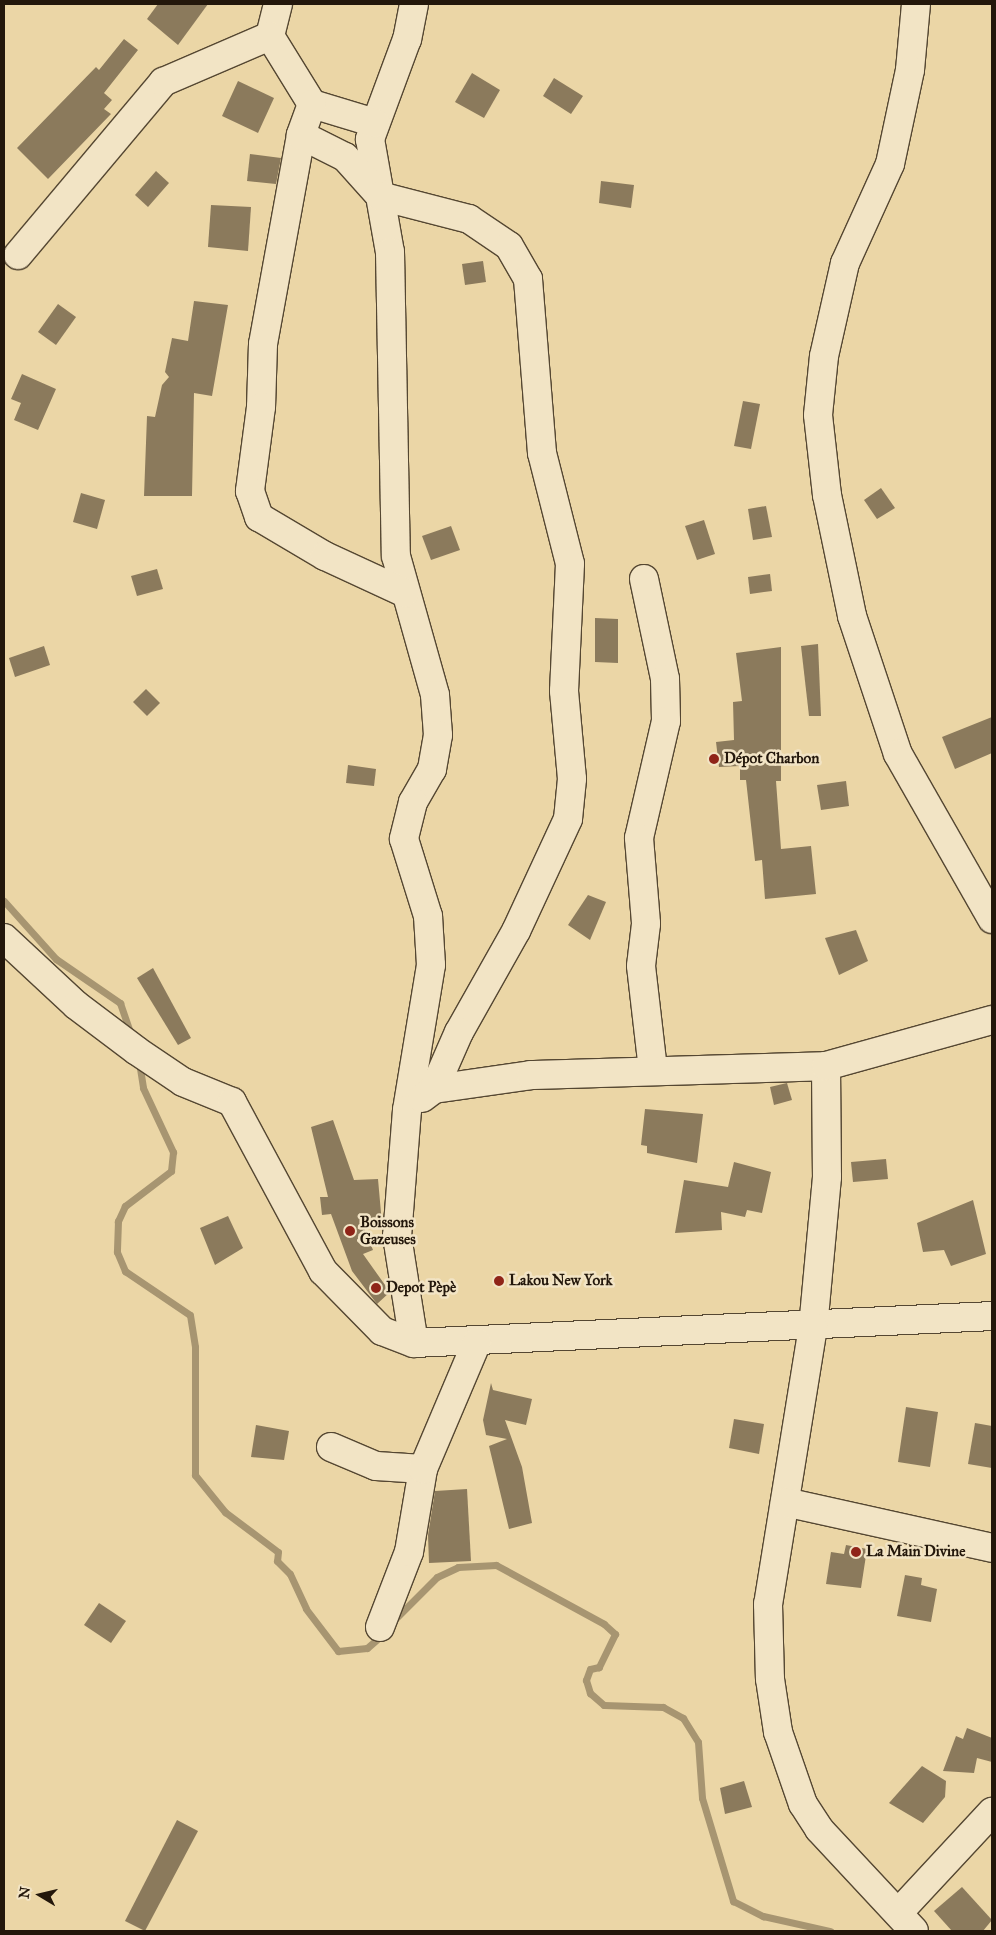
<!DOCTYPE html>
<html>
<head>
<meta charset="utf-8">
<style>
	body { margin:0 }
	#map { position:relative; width:996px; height:1935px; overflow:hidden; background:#ebd6a6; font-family:"IM FELL Great Primer",serif }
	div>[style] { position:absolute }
	.stream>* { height:7px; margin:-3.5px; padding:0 3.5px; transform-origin:3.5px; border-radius:3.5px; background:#a79571 }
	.building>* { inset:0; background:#8b7a5c }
	.roads { filter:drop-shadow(1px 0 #554732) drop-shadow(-1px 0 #554732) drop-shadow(0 1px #554732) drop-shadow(0 -1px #554732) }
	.minor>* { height:28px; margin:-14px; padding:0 14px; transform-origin:14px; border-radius:14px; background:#f2e4c5 }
	.dots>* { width:14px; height:14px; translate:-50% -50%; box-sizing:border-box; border:2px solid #f2e4c5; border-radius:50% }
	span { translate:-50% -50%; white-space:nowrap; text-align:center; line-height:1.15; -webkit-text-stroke:5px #f2e4c5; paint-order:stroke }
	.poi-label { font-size:15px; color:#23170b; font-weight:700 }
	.left { translate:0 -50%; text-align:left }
	.frame { position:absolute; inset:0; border:5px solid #23170b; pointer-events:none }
	.north { position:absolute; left:15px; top:1870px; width:50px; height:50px; -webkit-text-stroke:4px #f2e4c5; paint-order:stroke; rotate:279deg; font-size:14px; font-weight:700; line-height:20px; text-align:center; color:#23170b }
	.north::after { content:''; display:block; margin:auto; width:18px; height:22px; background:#23170b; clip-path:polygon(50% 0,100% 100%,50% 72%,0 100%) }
</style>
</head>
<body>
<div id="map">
	<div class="stream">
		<i style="left:4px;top:901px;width:78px;rotate:48.1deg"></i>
		<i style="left:56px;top:959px;width:78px;rotate:34.5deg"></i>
		<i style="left:120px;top:1003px;width:34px;rotate:71deg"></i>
		<i style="left:139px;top:1062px;width:26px;rotate:81deg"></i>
		<i style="left:143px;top:1088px;width:71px;rotate:64.9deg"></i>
		<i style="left:173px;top:1152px;width:19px;rotate:96deg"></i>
		<i style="left:171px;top:1171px;width:58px;rotate:142.7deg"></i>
		<i style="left:125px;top:1206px;width:17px;rotate:115deg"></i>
		<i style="left:118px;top:1221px;width:31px;rotate:92deg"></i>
		<i style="left:117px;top:1252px;width:21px;rotate:67deg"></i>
		<i style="left:125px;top:1271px;width:78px;rotate:34.1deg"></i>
		<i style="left:190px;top:1315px;width:32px;rotate:81deg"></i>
		<i style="left:195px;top:1347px;width:128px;rotate:90deg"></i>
		<i style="left:195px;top:1475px;width:48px;rotate:51deg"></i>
		<i style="left:225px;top:1512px;width:66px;rotate:37deg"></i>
		<i style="left:278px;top:1552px;width:9px;rotate:96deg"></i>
		<i style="left:277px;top:1561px;width:18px;rotate:45deg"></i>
		<i style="left:290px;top:1574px;width:38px;rotate:65deg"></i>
		<i style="left:306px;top:1609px;width:53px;rotate:52.7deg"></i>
		<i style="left:338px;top:1651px;width:29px;rotate:-6deg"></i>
		<i style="left:367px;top:1648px;width:20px;rotate:-41deg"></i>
		<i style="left:395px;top:1619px;width:59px;rotate:-45deg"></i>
		<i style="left:437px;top:1577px;width:23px;rotate:-25deg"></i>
		<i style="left:458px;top:1567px;width:38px;rotate:-3deg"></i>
		<i style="left:496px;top:1565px;width:123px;rotate:28.6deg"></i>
		<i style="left:604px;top:1624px;width:15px;rotate:42deg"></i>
		<i style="left:615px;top:1634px;width:37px;rotate:116deg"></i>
		<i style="left:599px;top:1667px;width:9px;rotate:167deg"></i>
		<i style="left:590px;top:1669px;width:12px;rotate:110deg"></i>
		<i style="left:586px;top:1680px;width:14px;rotate:73deg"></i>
		<i style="left:590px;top:1693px;width:18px;rotate:41deg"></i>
		<i style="left:604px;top:1705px;width:59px;rotate:1.9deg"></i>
		<i style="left:663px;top:1707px;width:23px;rotate:29deg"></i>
		<i style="left:683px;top:1718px;width:28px;rotate:58deg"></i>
		<i style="left:698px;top:1742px;width:56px;rotate:85.9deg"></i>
		<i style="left:702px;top:1798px;width:108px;rotate:73.2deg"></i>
		<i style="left:733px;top:1901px;width:34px;rotate:27deg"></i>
		<i style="left:763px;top:1916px;width:69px;rotate:12.6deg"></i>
	</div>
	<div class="building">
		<i style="clip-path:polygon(158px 4px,208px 4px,178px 45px,147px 19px)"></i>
		<i style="clip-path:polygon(124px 39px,138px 50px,104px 93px,112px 100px,104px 109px,111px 114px,48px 179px,17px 148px,96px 67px,99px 70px)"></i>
		<i style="clip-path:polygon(472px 73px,500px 90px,484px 118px,455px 102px)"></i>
		<i style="clip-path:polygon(554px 78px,583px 96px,571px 114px,543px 96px)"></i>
		<i style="clip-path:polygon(238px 81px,274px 98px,258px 133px,222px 116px)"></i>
		<i style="clip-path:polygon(250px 154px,281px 158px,276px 184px,247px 181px)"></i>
		<i style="clip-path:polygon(156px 171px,169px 183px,148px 207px,135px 195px)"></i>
		<i style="clip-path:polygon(601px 181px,634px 185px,631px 208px,599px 203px)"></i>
		<i style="clip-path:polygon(211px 205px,251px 207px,248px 251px,208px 247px)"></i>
		<i style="clip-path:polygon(483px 261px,486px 282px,465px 285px,462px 264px)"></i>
		<i style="clip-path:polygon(194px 301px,228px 305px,212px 396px,194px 393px,192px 496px,144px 496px,147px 416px,155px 417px,162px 385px,169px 377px,165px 372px,172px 338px,188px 341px)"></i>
		<i style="clip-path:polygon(58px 304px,76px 317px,56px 345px,38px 332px)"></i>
		<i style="clip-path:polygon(22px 374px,56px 389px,38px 430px,14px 420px,21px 403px,11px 399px)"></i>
		<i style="clip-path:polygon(743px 401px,760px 404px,751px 449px,734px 446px)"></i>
		<i style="clip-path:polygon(881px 488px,895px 508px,877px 519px,864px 500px)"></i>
		<i style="clip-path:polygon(81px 493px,105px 500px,97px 529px,73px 522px)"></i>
		<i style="clip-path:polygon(766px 506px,772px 537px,753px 540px,748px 509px)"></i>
		<i style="clip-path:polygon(704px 520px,715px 554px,697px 560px,685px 526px)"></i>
		<i style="clip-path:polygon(451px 526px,460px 550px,431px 560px,422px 536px)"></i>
		<i style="clip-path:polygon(157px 569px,163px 589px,137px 596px,131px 576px)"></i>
		<i style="clip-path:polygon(770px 574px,772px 591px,750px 594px,748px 577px)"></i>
		<i style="clip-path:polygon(595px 618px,618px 619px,618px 663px,595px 662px)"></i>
		<i style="clip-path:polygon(818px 644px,821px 716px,809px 716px,801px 646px)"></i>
		<i style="clip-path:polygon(44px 646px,50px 665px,15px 677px,9px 658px)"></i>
		<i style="clip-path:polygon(781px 647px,781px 781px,776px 781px,781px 849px,811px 846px,816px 894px,765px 899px,762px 860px,755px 861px,746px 780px,740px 780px,740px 766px,719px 767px,716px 742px,734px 740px,733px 702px,742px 701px,736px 653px)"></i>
		<i style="clip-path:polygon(146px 689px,160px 703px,147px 716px,133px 702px)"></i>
		<i style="clip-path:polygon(992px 717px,992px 753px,955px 769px,942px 737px)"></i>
		<i style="clip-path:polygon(348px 765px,376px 769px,374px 786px,346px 783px)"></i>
		<i style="clip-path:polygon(846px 781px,849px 806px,821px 810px,817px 785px)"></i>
		<i style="clip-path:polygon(588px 895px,606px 902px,590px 940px,568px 925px)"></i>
		<i style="clip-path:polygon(856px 930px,868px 961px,839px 975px,825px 938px)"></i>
		<i style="clip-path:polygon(153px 968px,191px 1038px,178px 1045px,137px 978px)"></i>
		<i style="clip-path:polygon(787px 1083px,792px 1100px,774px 1105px,770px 1087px)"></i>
		<i style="clip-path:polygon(645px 1109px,703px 1114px,697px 1163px,647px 1153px,647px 1146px,641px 1145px)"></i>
		<i style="clip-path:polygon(333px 1120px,354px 1180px,378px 1179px,382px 1224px,364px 1228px,373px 1250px,363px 1254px,390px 1292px,377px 1304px,352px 1271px,331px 1214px,322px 1215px,320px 1197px,328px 1197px,311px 1127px)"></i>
		<i style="clip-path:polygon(886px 1159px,888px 1179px,853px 1182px,851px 1162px)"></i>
		<i style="clip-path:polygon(734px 1162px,771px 1172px,762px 1213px,747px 1210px,745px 1217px,721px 1212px,722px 1230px,675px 1233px,684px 1180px,728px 1187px)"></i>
		<i style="clip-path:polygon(973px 1200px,986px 1254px,951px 1266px,944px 1250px,923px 1252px,917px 1223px)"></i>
		<i style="clip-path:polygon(228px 1216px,243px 1248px,215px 1265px,200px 1228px)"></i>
		<i style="clip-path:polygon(491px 1383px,493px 1390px,532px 1399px,526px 1425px,505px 1420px,522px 1467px,532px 1523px,509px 1529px,489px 1446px,507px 1439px,486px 1435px,483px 1420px)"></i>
		<i style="clip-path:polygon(906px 1407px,938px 1412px,930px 1467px,898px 1462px)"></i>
		<i style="clip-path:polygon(734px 1419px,764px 1424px,759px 1454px,729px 1448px)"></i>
		<i style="clip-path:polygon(975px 1423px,992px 1426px,992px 1468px,968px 1464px)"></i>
		<i style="clip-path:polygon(256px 1425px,289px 1431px,284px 1460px,251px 1457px)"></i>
		<i style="clip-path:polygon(467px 1489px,471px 1561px,429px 1563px,428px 1535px,435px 1491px)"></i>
		<i style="clip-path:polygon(846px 1545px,867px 1549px,861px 1588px,826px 1584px,831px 1552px,844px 1554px)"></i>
		<i style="clip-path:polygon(905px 1575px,922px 1578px,921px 1585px,937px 1589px,931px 1622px,897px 1616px)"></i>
		<i style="clip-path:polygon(99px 1603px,126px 1621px,111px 1643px,84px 1625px)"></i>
		<i style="clip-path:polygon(967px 1728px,992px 1738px,992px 1762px,977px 1758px,974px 1773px,943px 1771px,956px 1736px,963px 1739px)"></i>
		<i style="clip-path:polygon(922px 1766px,946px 1781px,945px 1797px,923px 1823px,889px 1803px)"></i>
		<i style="clip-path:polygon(744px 1781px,752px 1807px,725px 1814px,720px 1788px)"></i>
		<i style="clip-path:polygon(177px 1820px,198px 1831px,145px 1931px,125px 1921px)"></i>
		<i style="clip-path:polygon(962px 1887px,992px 1920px,983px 1931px,952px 1931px,934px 1911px)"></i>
	</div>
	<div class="roads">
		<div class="minor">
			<i style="left:414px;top:4px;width:36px;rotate:101deg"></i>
			<i style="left:407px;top:39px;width:107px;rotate:110.3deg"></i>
			<i style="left:370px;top:139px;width:115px;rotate:80deg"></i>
			<i style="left:390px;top:252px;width:304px;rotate:88.9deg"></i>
			<i style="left:396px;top:556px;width:144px;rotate:74.3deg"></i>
			<i style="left:435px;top:695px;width:40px;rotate:85.7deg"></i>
			<i style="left:438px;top:735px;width:35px;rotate:100deg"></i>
			<i style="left:432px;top:769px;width:38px;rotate:120deg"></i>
			<i style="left:413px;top:802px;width:38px;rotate:104deg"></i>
			<i style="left:404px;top:839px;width:81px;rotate:72.7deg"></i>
			<i style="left:428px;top:916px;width:49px;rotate:86.5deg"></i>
			<i style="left:431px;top:965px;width:147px;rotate:99.4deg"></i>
			<i style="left:407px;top:1110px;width:126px;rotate:94.5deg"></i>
			<i style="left:397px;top:1236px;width:108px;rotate:81deg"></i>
			<i style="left:414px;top:1343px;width:579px;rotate:-2.67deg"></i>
			<i style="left:916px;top:4px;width:66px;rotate:95.2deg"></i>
			<i style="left:910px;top:70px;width:96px;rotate:102deg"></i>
			<i style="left:890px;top:164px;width:109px;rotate:114.4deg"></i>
			<i style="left:845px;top:263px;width:95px;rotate:102.7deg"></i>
			<i style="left:824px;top:356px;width:59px;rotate:95.8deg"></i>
			<i style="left:818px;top:415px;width:81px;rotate:83.6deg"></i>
			<i style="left:827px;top:495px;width:124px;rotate:78.3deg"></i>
			<i style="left:852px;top:616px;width:145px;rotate:71.6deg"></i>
			<i style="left:898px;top:754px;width:190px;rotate:60.3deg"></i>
			<i style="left:270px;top:36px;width:33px;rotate:-76deg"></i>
			<i style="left:312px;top:104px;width:66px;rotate:16.8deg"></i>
			<i style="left:301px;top:135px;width:212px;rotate:100.3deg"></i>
			<i style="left:263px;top:344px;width:63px;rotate:91.8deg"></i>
			<i style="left:261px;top:407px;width:85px;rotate:97.5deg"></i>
			<i style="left:250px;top:491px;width:28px;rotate:71deg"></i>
			<i style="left:259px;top:517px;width:77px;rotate:30.6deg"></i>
			<i style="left:325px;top:556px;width:88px;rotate:24.8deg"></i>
			<i style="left:18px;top:255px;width:226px;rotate:-50deg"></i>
			<i style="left:163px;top:82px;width:116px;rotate:-23.3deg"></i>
			<i style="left:270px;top:36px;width:80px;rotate:58.3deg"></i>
			<i style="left:312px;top:104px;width:33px;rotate:110deg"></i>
			<i style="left:301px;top:135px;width:49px;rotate:26.6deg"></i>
			<i style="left:345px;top:157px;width:52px;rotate:48.1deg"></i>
			<i style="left:380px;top:196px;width:92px;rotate:14.5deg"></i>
			<i style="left:469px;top:219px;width:48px;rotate:34deg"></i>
			<i style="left:509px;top:246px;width:38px;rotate:60deg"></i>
			<i style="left:528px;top:279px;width:175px;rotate:85.4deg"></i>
			<i style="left:542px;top:453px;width:114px;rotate:75.8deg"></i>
			<i style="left:570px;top:564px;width:127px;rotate:92.7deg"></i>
			<i style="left:564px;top:691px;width:88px;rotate:84.8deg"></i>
			<i style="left:572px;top:779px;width:40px;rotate:95.7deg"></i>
			<i style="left:568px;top:819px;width:123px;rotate:114.9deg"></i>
			<i style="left:516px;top:931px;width:116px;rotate:119.4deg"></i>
			<i style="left:459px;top:1032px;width:62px;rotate:113.7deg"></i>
			<i style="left:644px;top:579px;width:102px;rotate:78.1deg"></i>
			<i style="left:665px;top:679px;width:42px;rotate:88.6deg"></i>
			<i style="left:666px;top:721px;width:120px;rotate:103deg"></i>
			<i style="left:639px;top:838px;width:86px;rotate:85.3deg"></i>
			<i style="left:646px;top:924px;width:42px;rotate:96.8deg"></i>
			<i style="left:641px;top:966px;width:105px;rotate:83.4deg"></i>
			<i style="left:4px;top:938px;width:98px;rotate:42.9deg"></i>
			<i style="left:76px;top:1005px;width:76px;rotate:37deg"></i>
			<i style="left:137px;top:1051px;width:55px;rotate:34deg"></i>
			<i style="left:183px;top:1082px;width:53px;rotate:22.2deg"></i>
			<i style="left:232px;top:1102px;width:192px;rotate:61.7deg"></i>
			<i style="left:323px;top:1271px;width:84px;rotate:45.5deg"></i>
			<i style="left:382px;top:1331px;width:34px;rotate:21deg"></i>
			<i style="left:826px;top:1066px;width:111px;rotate:89.5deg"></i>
			<i style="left:827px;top:1177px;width:151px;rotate:95.3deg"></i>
			<i style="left:813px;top:1327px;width:281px;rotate:99.2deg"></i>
			<i style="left:768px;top:1604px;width:75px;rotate:88.5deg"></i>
			<i style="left:770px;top:1679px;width:54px;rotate:81.4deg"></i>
			<i style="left:778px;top:1732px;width:76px;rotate:70.9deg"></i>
			<i style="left:803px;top:1804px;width:30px;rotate:57deg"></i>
			<i style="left:819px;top:1829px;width:139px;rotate:47deg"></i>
			<i style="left:422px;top:1098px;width:15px;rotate:-37deg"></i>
			<i style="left:434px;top:1089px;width:98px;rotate:-8.2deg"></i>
			<i style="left:531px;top:1075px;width:295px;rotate:-1.7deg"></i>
			<i style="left:826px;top:1066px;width:172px;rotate:-15.5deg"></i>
			<i style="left:331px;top:1447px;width:49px;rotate:22.9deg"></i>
			<i style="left:376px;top:1466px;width:47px;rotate:3.7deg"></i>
			<i style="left:785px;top:1502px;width:212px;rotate:12.5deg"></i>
			<i style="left:380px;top:1627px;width:80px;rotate:-68.9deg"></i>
			<i style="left:409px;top:1552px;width:84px;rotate:-80.4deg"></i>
			<i style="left:423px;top:1469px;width:138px;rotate:-67deg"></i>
			<i style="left:899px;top:1912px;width:137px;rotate:-47.1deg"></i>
		</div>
	</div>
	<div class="dots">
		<i style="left:714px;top:759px;background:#8f2418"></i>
		<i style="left:350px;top:1231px;background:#8f2418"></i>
		<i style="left:499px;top:1281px;background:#8f2418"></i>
		<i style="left:376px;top:1288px;background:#8f2418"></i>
		<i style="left:856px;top:1552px;background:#8f2418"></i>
	</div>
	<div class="poi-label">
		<span class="left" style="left:724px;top:759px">Dépot Charbon</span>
		<span class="left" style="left:360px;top:1231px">Boissons<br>Gazeuses</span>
		<span class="left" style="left:509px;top:1281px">Lakou New York</span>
		<span class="left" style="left:386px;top:1288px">Depot Pèpè</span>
		<span class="left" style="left:866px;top:1552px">La Main Divine</span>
	</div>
	<div class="frame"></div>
	<div class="north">N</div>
</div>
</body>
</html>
